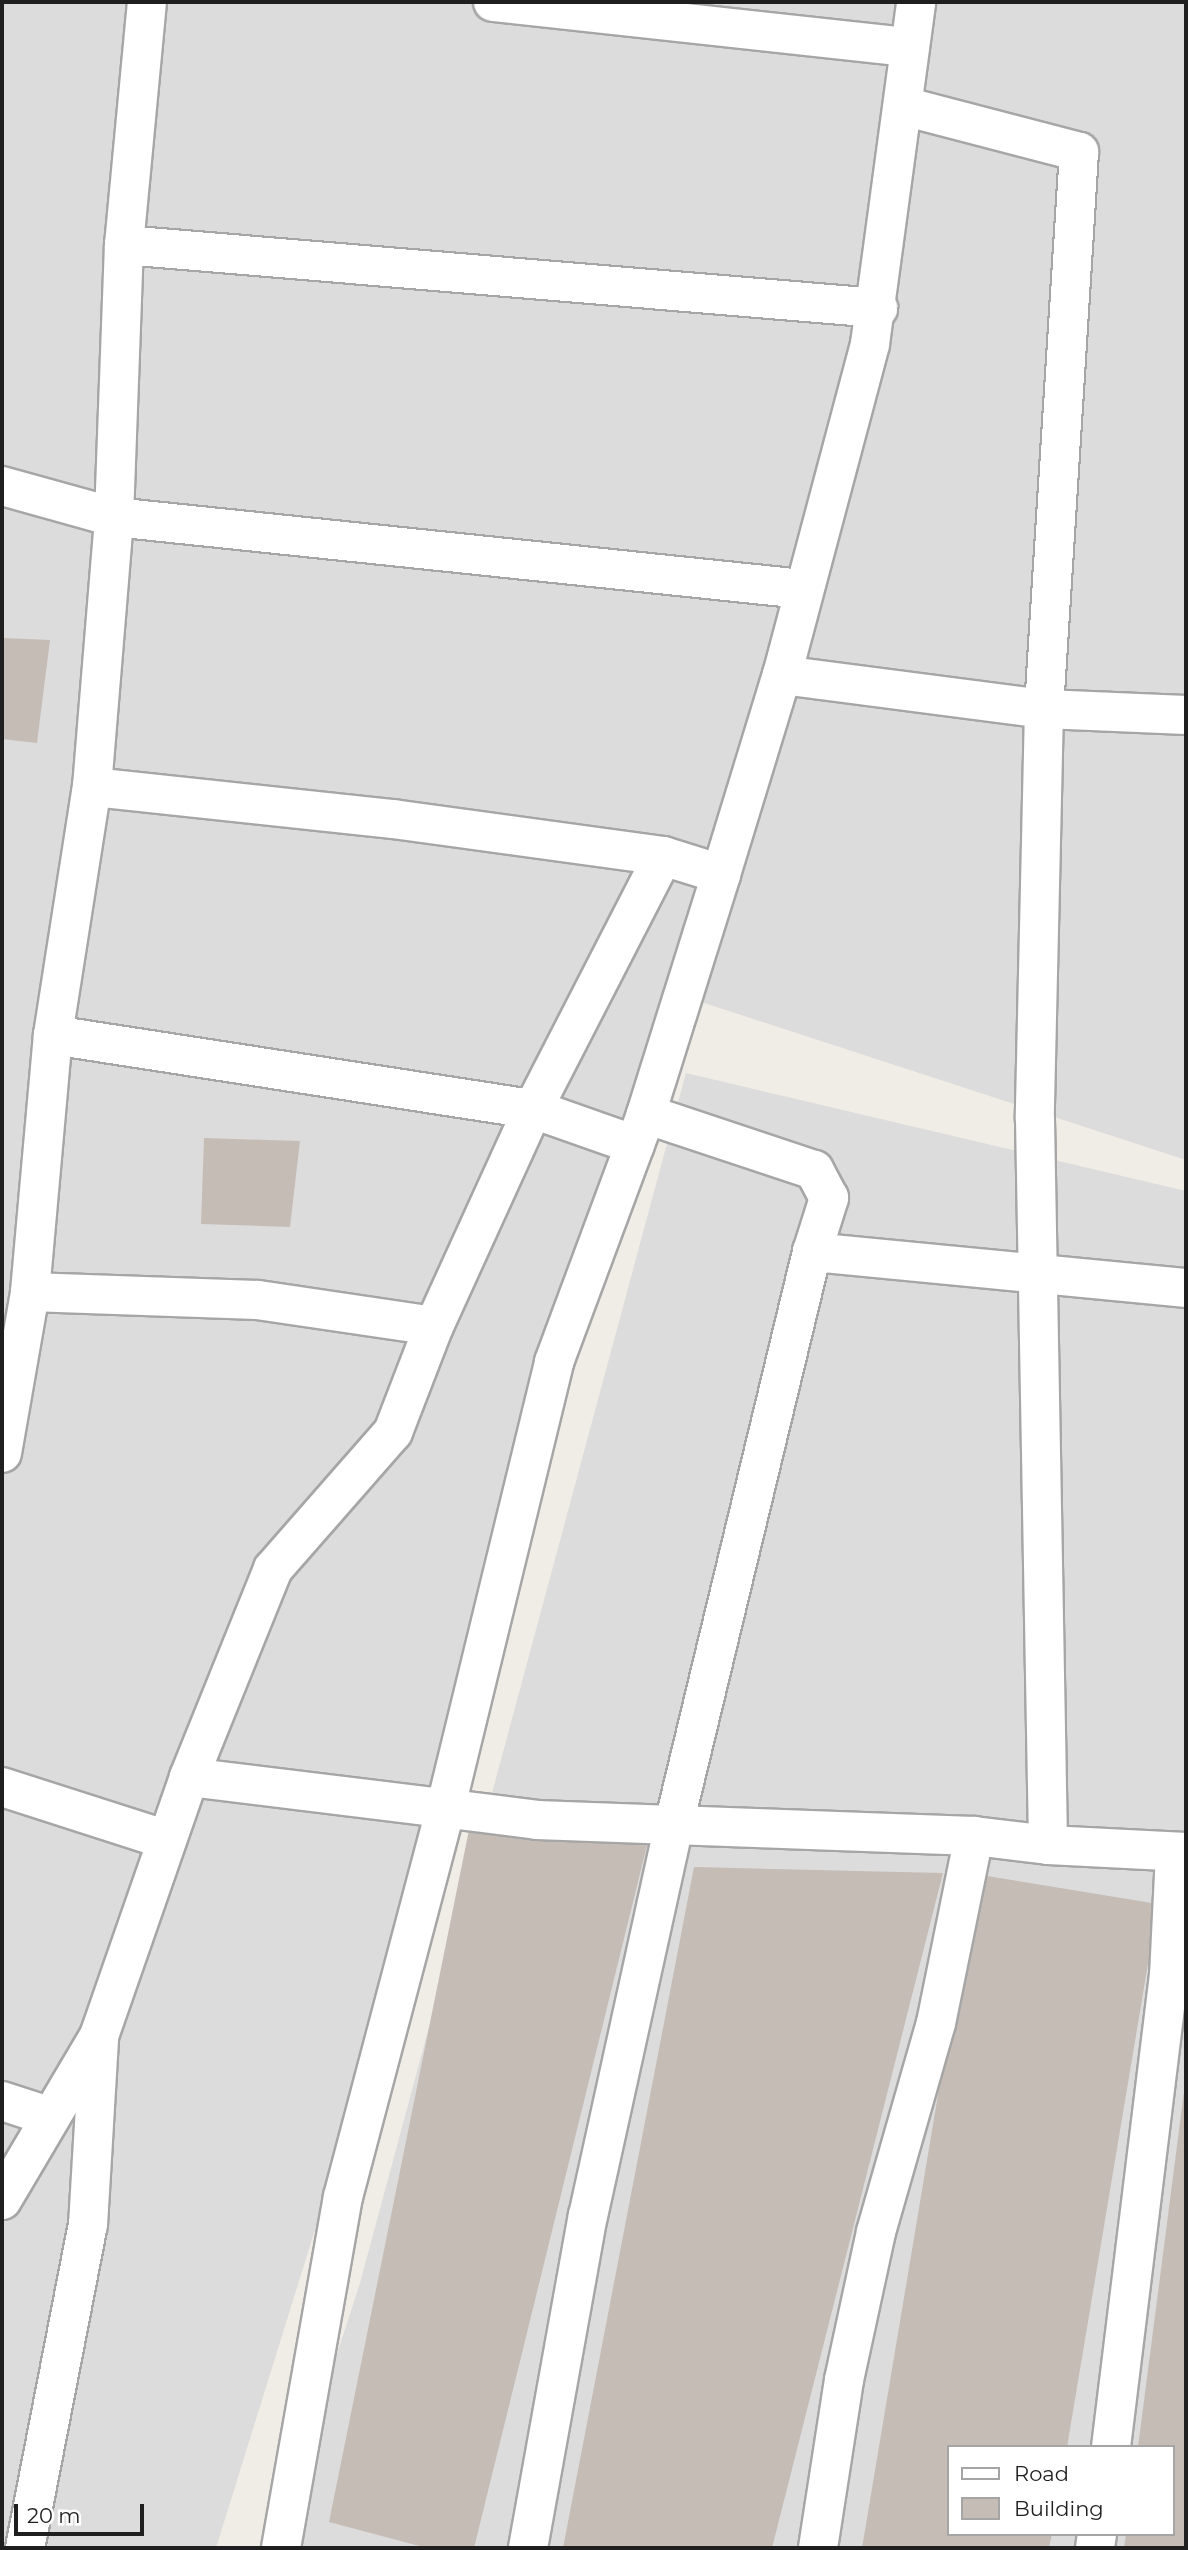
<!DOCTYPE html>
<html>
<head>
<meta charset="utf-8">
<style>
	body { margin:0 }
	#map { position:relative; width:1188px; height:2550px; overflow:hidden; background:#f0ece6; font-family:Montserrat,sans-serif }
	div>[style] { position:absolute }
	.residential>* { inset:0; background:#dddcdc }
	.building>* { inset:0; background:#c5bcb5 }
	.roads { filter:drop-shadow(2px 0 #a6a6a6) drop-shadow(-2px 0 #a6a6a6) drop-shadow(0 2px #a6a6a6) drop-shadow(0 -2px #a6a6a6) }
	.minor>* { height:38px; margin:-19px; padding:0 19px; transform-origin:19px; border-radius:19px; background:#fff }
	span { translate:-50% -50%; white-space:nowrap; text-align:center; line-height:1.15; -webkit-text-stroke:5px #fff; paint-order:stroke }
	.frame { position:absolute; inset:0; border:4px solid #1f1f1f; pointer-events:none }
	.legend { position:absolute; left:947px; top:2445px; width:228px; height:91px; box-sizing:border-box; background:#fff; border:2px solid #a5a5a5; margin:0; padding:9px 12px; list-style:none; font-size:21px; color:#1f1f1f }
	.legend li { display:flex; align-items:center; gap:14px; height:35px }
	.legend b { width:35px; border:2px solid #a5a5a5 }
	.scale { position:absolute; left:14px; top:2504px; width:130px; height:32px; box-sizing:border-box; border:4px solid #1f1f1f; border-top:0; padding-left:9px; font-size:21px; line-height:24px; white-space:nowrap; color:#1f1f1f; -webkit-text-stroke:5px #fff; paint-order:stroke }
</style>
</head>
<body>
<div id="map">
	<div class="residential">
		<i style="clip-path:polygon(2px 2px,1186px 2px,1186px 1160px,689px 998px,653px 1082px,452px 1789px,216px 2548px,2px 2548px)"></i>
		<i style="clip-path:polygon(evenodd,686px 1073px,1186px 1191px,1186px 2548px,274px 2548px,360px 2283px,686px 1073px,948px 2447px,1172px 2447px,1172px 2534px,948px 2534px,948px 2447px)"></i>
	</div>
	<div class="building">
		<i style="clip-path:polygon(2px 638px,50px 640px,37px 743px,2px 739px)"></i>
		<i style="clip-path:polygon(204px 1138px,300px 1141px,290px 1227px,201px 1224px)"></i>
		<i style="clip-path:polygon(471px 1820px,650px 1833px,474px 2548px,427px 2548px,329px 2522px)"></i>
		<i style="clip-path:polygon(694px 1867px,943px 1873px,772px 2548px,563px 2548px)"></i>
		<i style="clip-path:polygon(975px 1874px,1158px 1904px,1067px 2447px,948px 2447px,948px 2534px,1052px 2534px,1049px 2548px,862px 2548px)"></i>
		<i style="clip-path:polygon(1185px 2084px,1186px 2548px,1124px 2548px,1126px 2534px,1172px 2534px,1172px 2447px,1138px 2447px)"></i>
	</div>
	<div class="roads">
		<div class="minor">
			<i style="left:493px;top:2px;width:419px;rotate:6.2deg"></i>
			<i style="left:903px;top:106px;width:182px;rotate:14.6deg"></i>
			<i style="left:1079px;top:152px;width:558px;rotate:93.6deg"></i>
			<i style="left:1044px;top:709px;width:410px;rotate:91.3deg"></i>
			<i style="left:1035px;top:1119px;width:726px;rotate:88.97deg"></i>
			<i style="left:124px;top:245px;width:757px;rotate:4.78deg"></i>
			<i style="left:2px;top:486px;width:116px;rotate:15.5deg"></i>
			<i style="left:114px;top:517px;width:692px;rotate:5.97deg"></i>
			<i style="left:782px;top:675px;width:264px;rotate:7.4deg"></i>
			<i style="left:1044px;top:709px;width:142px;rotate:2.4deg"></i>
			<i style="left:92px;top:787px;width:303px;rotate:6.1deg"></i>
			<i style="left:393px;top:819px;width:273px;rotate:7.8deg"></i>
			<i style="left:663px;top:856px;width:61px;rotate:17.2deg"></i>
			<i style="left:53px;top:1035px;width:251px;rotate:-81.1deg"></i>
			<i style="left:92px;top:787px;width:271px;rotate:-85.3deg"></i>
			<i style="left:114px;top:517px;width:272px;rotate:-87.9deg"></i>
			<i style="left:124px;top:245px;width:244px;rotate:-84.6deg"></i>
			<i style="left:812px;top:1252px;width:376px;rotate:5.5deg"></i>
			<i style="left:434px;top:1326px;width:179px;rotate:-171.6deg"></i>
			<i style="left:257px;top:1300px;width:227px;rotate:-178deg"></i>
			<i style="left:30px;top:1292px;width:258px;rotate:-84.9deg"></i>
			<i style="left:53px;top:1035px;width:486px;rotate:8.8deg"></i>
			<i style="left:533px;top:1109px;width:108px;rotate:19.4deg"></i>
			<i style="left:2px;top:1453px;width:163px;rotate:-80.1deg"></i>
			<i style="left:189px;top:1777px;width:351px;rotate:7deg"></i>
			<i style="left:537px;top:1820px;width:437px;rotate:2.1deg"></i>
			<i style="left:974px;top:1836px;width:75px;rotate:6.9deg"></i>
			<i style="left:1048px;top:1845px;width:138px;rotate:2.9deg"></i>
			<i style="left:2px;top:1787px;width:173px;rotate:17.8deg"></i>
			<i style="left:2px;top:2101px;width:48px;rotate:18.1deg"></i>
			<i style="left:2px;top:2200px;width:191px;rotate:-59.4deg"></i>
			<i style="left:99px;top:2036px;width:274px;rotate:-70.8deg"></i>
			<i style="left:189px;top:1777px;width:224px;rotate:-68deg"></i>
			<i style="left:273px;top:1569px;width:182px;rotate:-48.8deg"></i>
			<i style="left:393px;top:1432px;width:114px;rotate:-68.9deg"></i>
			<i style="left:434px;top:1326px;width:239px;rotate:-65.5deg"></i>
			<i style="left:533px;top:1109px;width:284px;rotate:-62.8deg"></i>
			<i style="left:1111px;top:2447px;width:475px;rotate:-83deg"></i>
			<i style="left:1169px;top:1976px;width:124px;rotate:-87.2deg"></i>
			<i style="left:25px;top:2548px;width:329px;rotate:-79deg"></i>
			<i style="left:88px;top:2225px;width:186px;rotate:-86.6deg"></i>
			<i style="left:281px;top:2548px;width:356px;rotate:-80deg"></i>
			<i style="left:343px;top:2197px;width:404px;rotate:-75.2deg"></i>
			<i style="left:446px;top:1806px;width:457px;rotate:-76.3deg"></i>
			<i style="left:554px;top:1362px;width:265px;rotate:-69.6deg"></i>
			<i style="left:646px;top:1114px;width:251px;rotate:-72.6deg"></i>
			<i style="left:721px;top:874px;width:208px;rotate:-73deg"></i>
			<i style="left:782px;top:675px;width:342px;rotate:-75.1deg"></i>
			<i style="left:870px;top:344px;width:345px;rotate:-82.3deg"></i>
			<i style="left:528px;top:2548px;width:337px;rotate:-79.8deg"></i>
			<i style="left:588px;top:2216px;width:401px;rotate:-77.6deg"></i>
			<i style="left:674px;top:1824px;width:588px;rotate:-76.44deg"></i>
			<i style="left:812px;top:1252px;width:57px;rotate:-72.5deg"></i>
			<i style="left:829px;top:1198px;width:32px;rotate:-118deg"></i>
			<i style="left:814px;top:1170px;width:177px;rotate:-161.6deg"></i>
			<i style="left:818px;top:2548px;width:170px;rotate:-81.2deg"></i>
			<i style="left:844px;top:2380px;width:151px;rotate:-77.8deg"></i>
			<i style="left:876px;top:2232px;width:217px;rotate:-74deg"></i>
			<i style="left:936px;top:2023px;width:191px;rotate:-78.5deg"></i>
			<i style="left:1095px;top:2548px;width:14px;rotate:-82deg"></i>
		</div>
	</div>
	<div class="frame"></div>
	<ul class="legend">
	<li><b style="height:9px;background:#fff"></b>Road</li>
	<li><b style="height:19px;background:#c5bcb5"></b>Building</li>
	</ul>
	<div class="scale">20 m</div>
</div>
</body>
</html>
